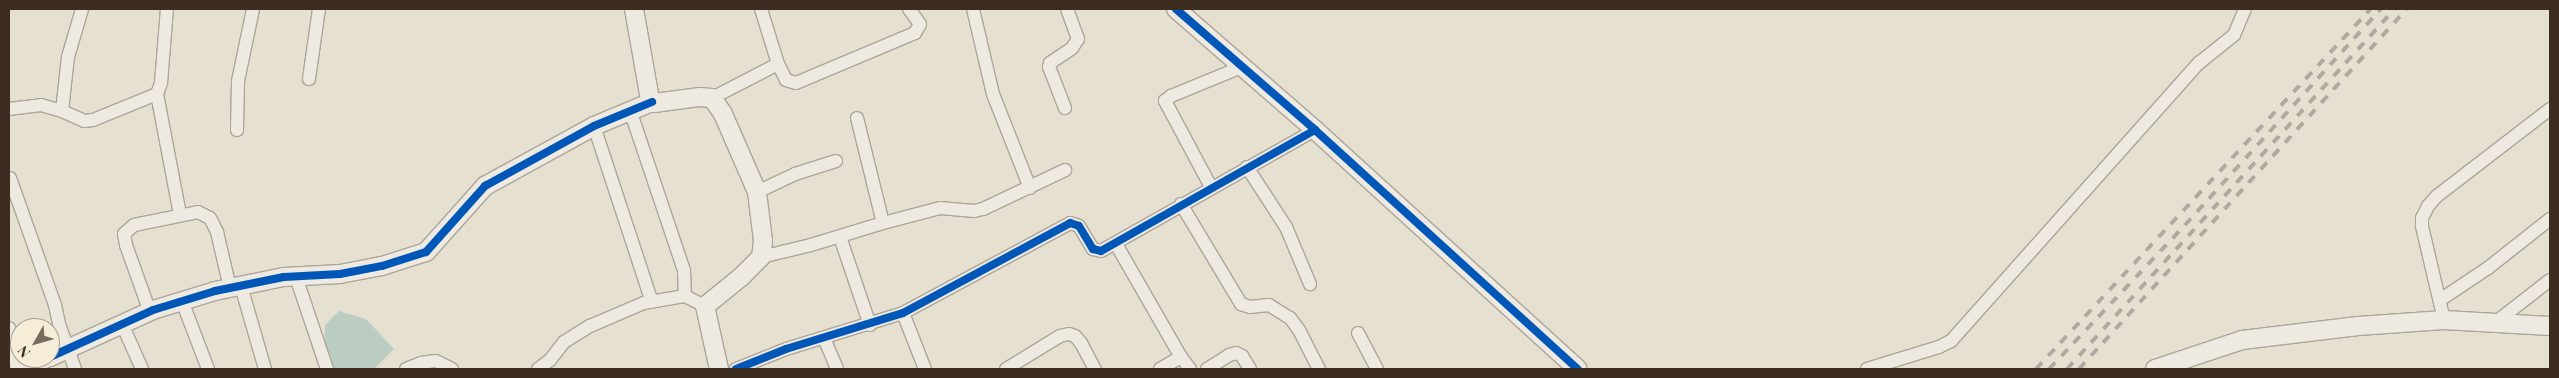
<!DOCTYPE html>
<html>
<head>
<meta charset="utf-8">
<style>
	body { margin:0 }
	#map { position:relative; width:2559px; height:378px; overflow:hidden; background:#e6e0d1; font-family:"Playfair Display",serif }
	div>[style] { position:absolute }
	.water>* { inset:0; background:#bbccc2 }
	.roads { filter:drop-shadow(1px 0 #aca599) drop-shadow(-1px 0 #aca599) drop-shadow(0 1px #aca599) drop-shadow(0 -1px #aca599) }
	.street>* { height:12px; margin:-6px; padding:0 6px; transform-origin:6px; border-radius:6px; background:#eeeae2 }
	.secondary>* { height:18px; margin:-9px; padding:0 9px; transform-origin:9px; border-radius:9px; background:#eeeae2 }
	.rail>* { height:4px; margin-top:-2px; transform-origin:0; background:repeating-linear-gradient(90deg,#aeaaa2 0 9px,transparent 0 18px) }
	.cycleway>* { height:8px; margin:-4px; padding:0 4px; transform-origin:4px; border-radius:4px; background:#0057b8 }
	span { translate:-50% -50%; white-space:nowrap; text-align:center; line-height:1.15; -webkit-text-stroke:5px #f6edd8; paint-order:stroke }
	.frame { position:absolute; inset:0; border:10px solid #3c2d20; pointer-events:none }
	.north { position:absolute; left:10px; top:318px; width:50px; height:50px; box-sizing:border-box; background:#f6edd8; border:1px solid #aca08e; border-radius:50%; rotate:232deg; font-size:14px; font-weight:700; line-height:20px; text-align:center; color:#3c2d20 }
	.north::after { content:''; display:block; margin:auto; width:18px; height:22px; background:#786c5e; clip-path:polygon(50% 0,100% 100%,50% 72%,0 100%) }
</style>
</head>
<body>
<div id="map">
	<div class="water">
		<i style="clip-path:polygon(339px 311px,366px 319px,394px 349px,374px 369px,331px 369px,324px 351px,325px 325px)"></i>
	</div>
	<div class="roads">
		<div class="street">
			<i style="left:761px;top:9px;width:58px;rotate:72.8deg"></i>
			<i style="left:973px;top:9px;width:87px;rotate:76.8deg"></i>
			<i style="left:993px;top:94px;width:101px;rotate:68.5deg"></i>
			<i style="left:309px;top:79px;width:71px;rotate:-81.9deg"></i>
			<i style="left:157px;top:94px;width:123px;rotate:79.2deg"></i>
			<i style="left:712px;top:98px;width:74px;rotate:-27.3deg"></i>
			<i style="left:778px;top:64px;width:18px;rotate:63deg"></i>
			<i style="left:786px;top:80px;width:10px;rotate:17deg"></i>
			<i style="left:796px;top:83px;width:129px;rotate:-22.8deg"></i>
			<i style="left:915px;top:33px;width:10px;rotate:-61deg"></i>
			<i style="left:920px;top:24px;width:19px;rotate:-126deg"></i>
			<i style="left:1065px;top:108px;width:44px;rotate:-111.3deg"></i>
			<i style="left:1049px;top:67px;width:4px;rotate:-76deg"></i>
			<i style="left:1050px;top:63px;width:27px;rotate:-34deg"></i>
			<i style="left:1072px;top:48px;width:11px;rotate:-56deg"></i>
			<i style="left:1078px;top:39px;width:32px;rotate:-110deg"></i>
			<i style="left:9px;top:109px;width:32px;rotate:-7deg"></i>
			<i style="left:41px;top:105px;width:22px;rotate:16deg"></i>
			<i style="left:62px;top:111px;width:24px;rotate:24deg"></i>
			<i style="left:84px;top:121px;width:9px;rotate:-6deg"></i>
			<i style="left:93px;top:120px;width:69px;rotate:-22.1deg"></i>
			<i style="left:157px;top:94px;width:12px;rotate:-70deg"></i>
			<i style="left:161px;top:83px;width:74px;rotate:-85.4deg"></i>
			<i style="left:630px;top:110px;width:169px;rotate:71.4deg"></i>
			<i style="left:684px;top:270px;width:26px;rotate:88deg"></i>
			<i style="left:62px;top:111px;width:54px;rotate:-83.7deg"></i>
			<i style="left:68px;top:57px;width:50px;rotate:-73.7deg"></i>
			<i style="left:594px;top:126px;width:185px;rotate:71.8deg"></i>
			<i style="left:237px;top:130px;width:49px;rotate:-88.8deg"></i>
			<i style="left:238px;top:81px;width:74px;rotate:-78.2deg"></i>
			<i style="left:1247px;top:167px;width:72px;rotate:57deg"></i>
			<i style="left:1286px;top:227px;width:62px;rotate:67.2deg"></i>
			<i style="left:10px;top:178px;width:135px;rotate:70.5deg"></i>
			<i style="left:55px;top:305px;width:19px;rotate:78deg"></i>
			<i style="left:59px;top:324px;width:48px;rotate:70.4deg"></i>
			<i style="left:1211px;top:187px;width:98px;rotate:-118.1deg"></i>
			<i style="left:1165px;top:101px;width:8px;rotate:-40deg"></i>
			<i style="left:1171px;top:96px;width:79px;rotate:-22.3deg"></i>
			<i style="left:757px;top:192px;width:42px;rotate:-25.3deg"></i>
			<i style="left:795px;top:174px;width:43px;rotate:-17.6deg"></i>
			<i style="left:1181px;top:204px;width:117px;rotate:59deg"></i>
			<i style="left:1241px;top:304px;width:9px;rotate:18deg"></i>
			<i style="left:1250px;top:307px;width:19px;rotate:-6deg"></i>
			<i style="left:1269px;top:305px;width:25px;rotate:32deg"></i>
			<i style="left:1290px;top:318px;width:15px;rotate:53deg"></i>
			<i style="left:1299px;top:330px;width:44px;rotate:62.9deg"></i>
			<i style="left:883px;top:223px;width:59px;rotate:-14.7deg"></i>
			<i style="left:940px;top:208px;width:34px;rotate:5deg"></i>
			<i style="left:974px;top:211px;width:9px;rotate:-13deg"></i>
			<i style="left:983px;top:209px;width:91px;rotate:-25.4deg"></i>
			<i style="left:840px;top:237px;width:93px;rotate:71.2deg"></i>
			<i style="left:1116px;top:244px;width:130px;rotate:60.1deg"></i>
			<i style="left:1181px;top:357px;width:15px;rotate:53deg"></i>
			<i style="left:761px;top:257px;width:51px;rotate:-13.5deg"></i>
			<i style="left:811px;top:245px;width:75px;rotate:-17deg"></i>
			<i style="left:883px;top:223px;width:108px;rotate:-103.9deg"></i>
			<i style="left:296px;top:277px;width:97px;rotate:71.4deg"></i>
			<i style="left:241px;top:286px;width:86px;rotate:73.9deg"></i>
			<i style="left:2440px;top:300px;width:58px;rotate:-33.7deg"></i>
			<i style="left:2488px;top:268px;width:79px;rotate:-38.3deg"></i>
			<i style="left:182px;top:301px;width:73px;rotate:69.1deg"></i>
			<i style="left:150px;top:312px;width:71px;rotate:-109.7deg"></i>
			<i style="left:126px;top:245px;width:11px;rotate:-100deg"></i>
			<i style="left:124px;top:234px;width:13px;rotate:-42deg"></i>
			<i style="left:134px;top:225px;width:65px;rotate:-11.5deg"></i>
			<i style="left:198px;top:212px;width:13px;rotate:27deg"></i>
			<i style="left:210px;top:218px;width:16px;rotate:63deg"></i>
			<i style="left:217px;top:232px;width:57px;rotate:76.9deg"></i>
			<i style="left:903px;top:313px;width:60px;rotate:68.6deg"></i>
			<i style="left:2444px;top:320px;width:97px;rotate:-103.2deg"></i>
			<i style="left:2422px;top:226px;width:8px;rotate:-90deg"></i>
			<i style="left:2422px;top:218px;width:13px;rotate:-63deg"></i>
			<i style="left:2428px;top:206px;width:13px;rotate:-48deg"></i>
			<i style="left:2437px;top:196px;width:143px;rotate:-37.6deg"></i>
			<i style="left:2496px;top:322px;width:68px;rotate:-37.9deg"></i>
			<i style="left:122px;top:324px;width:49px;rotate:66deg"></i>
			<i style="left:9px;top:328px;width:42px;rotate:79deg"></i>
			<i style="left:1358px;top:333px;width:41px;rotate:62.2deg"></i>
			<i style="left:824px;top:338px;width:34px;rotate:67deg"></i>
			<i style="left:406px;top:369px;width:16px;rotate:-22deg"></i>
			<i style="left:421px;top:363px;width:15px;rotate:-8deg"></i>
			<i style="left:436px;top:361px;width:18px;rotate:27deg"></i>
			<i style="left:538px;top:369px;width:15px;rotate:-37deg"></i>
			<i style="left:550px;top:360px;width:23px;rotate:-52deg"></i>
			<i style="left:564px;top:342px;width:31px;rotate:-32deg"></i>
			<i style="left:590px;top:326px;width:59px;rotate:-23.1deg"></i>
			<i style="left:644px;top:303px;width:42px;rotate:-9.7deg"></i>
			<i style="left:685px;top:296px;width:22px;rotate:27deg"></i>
			<i style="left:736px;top:369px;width:54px;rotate:-21.8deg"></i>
			<i style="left:786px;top:349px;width:122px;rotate:-17.1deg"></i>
			<i style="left:903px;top:313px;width:190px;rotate:-28.3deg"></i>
			<i style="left:1070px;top:223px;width:9px;rotate:18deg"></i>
			<i style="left:1079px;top:226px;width:27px;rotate:59deg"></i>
			<i style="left:1093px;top:249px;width:8px;rotate:14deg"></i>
			<i style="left:1101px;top:251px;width:246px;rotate:-29.5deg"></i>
			<i style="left:1006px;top:369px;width:63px;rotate:-31.4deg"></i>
			<i style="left:1060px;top:336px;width:9px;rotate:-13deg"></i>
			<i style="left:1069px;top:334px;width:6px;rotate:18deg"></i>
			<i style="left:1075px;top:336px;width:9px;rotate:49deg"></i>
			<i style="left:1081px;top:343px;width:30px;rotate:62deg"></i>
			<i style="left:1160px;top:369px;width:24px;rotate:-30deg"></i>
			<i style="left:1207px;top:369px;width:26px;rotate:-32deg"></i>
			<i style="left:1229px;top:355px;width:7px;rotate:-16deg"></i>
			<i style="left:1236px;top:353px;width:7px;rotate:27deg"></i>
			<i style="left:1242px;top:356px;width:15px;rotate:58deg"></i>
			<i style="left:1867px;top:369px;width:75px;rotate:-17deg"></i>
			<i style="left:1939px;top:347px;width:13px;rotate:-27deg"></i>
			<i style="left:1951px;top:341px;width:373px;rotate:-48.3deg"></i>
			<i style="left:2199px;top:63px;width:45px;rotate:-38.7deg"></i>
			<i style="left:2234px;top:35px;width:28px;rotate:-67deg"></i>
		</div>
		<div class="secondary">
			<i style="left:634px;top:9px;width:92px;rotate:80deg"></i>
			<i style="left:650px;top:100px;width:5px;rotate:37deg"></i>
			<i style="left:654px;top:103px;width:45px;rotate:-7.6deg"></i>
			<i style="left:699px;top:97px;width:13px;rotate:4deg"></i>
			<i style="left:712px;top:98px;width:19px;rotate:55deg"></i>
			<i style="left:723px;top:114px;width:85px;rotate:66.4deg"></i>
			<i style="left:757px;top:192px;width:49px;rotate:83deg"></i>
			<i style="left:763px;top:241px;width:16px;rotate:97deg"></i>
			<i style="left:761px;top:257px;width:28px;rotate:135deg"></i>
			<i style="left:741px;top:277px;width:46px;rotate:141.1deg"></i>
			<i style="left:705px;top:306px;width:65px;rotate:77.5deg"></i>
			<i style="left:1176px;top:9px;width:184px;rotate:41deg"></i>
			<i style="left:1315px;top:130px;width:355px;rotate:42.3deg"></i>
			<i style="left:50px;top:357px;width:113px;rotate:-24.5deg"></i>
			<i style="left:153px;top:310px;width:65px;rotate:-17deg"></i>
			<i style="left:215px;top:291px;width:70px;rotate:-11.5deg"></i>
			<i style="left:284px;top:277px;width:56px;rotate:-3.1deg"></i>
			<i style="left:340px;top:274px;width:43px;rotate:-10.8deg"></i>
			<i style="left:382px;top:266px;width:46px;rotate:-17.7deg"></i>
			<i style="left:426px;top:252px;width:89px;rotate:-48.2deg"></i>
			<i style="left:485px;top:186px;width:124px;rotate:-28.8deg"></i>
			<i style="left:594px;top:126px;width:63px;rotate:-22.5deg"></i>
			<i style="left:23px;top:369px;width:26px;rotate:-25deg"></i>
			<i style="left:2155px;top:369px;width:92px;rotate:-18.4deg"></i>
			<i style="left:2242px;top:340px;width:117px;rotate:-6.9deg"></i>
			<i style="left:2358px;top:326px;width:86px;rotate:-4deg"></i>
			<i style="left:2444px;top:320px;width:106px;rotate:3.2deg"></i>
		</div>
	</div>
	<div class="rail">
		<i style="left:2036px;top:369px;width:491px;rotate:-47.1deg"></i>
		<i style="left:2049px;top:369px;width:198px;rotate:-46.6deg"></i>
		<i style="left:2185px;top:225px;width:292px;rotate:-47.8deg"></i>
		<i style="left:2067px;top:369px;width:487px;rotate:-47.7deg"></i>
		<i style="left:2079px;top:369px;width:487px;rotate:-47.7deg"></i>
	</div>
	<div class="cycleway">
		<i style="left:1176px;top:9px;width:184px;rotate:41deg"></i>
		<i style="left:1315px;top:130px;width:355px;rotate:42.3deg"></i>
		<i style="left:50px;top:357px;width:113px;rotate:-24.5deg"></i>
		<i style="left:153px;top:310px;width:65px;rotate:-17deg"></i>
		<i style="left:215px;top:291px;width:70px;rotate:-11.5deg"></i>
		<i style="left:284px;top:277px;width:56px;rotate:-3.1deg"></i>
		<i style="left:340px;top:274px;width:43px;rotate:-10.8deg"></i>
		<i style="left:382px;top:266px;width:46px;rotate:-17.7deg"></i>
		<i style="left:426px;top:252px;width:89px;rotate:-48.2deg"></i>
		<i style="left:485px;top:186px;width:124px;rotate:-28.8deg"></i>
		<i style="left:594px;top:126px;width:63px;rotate:-22.5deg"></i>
		<i style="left:736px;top:369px;width:54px;rotate:-21.8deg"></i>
		<i style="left:786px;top:349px;width:122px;rotate:-17.1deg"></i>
		<i style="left:903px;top:313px;width:190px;rotate:-28.3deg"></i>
		<i style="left:1070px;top:223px;width:9px;rotate:18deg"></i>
		<i style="left:1079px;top:226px;width:27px;rotate:59deg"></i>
		<i style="left:1093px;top:249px;width:8px;rotate:14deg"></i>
		<i style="left:1101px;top:251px;width:246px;rotate:-29.5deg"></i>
	</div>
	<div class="frame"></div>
	<div class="north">N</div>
</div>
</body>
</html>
